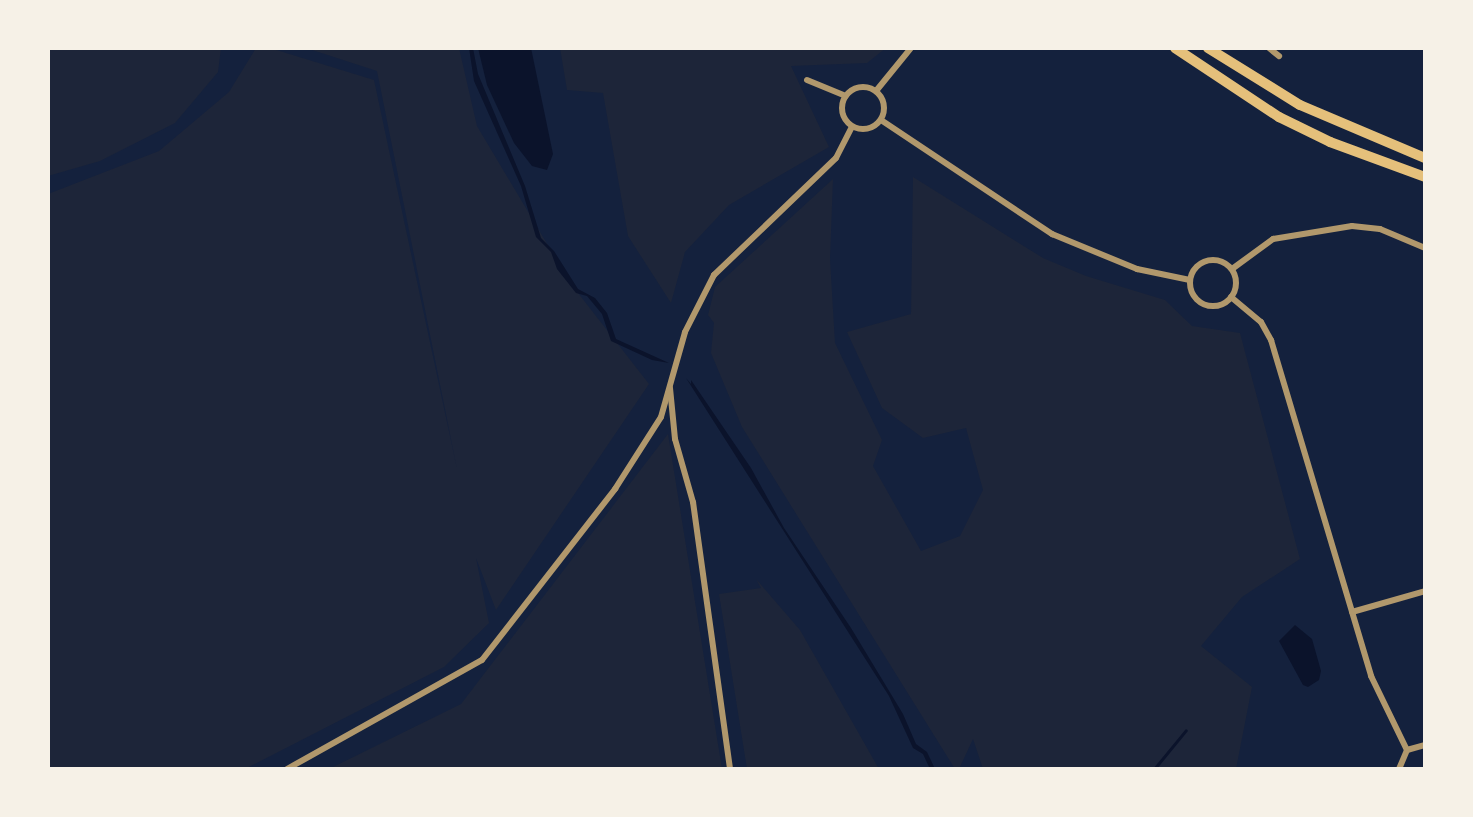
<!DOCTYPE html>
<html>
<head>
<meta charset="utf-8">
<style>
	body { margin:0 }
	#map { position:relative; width:1473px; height:817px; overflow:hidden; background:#14213d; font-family:Cabin,sans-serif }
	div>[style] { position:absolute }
	.green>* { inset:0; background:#1d2539 }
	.water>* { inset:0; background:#0b132b }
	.stream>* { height:3px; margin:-1.5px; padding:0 1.5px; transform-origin:1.5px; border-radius:1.5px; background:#0b132b }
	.minor>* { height:6px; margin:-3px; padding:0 3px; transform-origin:3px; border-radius:3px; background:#b1986c }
	.minor>.ring { margin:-3px; padding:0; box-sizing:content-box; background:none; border:6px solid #b1986c; border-radius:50% }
	.primary>* { height:10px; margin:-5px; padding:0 5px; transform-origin:5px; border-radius:5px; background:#e5c07b }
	span { translate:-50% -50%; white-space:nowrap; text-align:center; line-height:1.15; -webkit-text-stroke:4.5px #f6f1e7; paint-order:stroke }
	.frame { position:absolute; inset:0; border:50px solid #f6f1e7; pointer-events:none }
</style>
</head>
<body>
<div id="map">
	<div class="green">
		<i style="clip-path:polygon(48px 48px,221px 48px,218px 72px,175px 123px,100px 161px,48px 176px)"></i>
		<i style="clip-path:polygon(256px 48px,270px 48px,374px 80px,457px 469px,377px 71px,306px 48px,459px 48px,477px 126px,571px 284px,649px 384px,496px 610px,476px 558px,489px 623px,444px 667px,245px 769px,48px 769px,48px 194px,159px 151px,229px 92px)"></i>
		<i style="clip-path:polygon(560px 48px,886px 48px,867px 63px,791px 66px,829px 147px,729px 205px,685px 252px,671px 303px,628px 236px,603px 93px,567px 90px)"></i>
		<i style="clip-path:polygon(913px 177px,1043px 258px,1086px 276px,1165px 300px,1192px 326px,1240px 333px,1300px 559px,1242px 597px,1201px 646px,1252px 687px,1236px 769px,983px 769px,973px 739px,959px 769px,955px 769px,742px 427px,711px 353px,714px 323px,708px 315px,715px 287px,833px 179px,830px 259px,835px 343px,882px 440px,873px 466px,921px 551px,960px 536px,983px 490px,966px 428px,923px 438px,882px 408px,847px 332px,911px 314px)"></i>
		<i style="clip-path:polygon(668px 434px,722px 769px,329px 769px,461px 704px)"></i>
		<i style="clip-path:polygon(756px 579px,800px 630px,879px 769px,747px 769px,719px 594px,761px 588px)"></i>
	</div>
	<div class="water">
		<i style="clip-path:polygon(469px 48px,473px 48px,478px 74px,525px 186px,541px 238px,554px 251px,578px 289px,595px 298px,607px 313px,616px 339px,669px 363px,652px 360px,611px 341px,602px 314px,587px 296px,576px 293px,557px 269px,551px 252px,536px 237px,521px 186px,474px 81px)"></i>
		<i style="clip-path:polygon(478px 48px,531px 48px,553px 154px,547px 170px,532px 166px,514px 143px,487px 85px)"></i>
		<i style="clip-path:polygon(686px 378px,691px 384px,691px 380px,751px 468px,784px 528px,851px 628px,903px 714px,916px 744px,927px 752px,935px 769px,930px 769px,923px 754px,913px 748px,889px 696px)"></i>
		<i style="clip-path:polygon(1295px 625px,1312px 639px,1321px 671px,1319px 680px,1308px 687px,1303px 685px,1279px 641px)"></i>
	</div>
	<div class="stream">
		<i style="left:1154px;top:769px;width:50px;rotate:-50.6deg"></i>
	</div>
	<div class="minor">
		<i style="left:1269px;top:48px;width:13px;rotate:39deg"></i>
		<i style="left:807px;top:80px;width:42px;rotate:22.3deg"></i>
		<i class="ring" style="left:842px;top:87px;width:36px;height:36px"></i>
		<i style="left:876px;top:91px;width:55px;rotate:-50.9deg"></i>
		<i style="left:881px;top:120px;width:206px;rotate:33.7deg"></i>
		<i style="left:1052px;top:234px;width:92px;rotate:22.4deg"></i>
		<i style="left:1137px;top:269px;width:54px;rotate:11.7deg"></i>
		<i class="ring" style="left:1190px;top:260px;width:40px;height:40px"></i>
		<i style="left:1232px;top:269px;width:51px;rotate:-36.2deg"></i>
		<i style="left:1273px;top:239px;width:80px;rotate:-9.3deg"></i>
		<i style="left:1352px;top:226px;width:28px;rotate:6deg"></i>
		<i style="left:1380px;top:229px;width:49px;rotate:22.9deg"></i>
		<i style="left:1231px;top:297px;width:39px;rotate:40deg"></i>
		<i style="left:1261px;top:322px;width:21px;rotate:61deg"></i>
		<i style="left:1271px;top:340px;width:351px;rotate:73.4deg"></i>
		<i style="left:1371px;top:676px;width:82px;rotate:64.1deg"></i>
		<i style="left:670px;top:388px;width:51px;rotate:84.4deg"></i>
		<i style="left:675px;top:439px;width:66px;rotate:74.1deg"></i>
		<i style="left:693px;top:502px;width:270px;rotate:82.1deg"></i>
		<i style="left:1352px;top:612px;width:76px;rotate:-16deg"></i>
		<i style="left:287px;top:769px;width:223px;rotate:-29.2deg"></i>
		<i style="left:482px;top:660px;width:217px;rotate:-52.1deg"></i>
		<i style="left:615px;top:489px;width:85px;rotate:-57.4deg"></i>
		<i style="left:661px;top:417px;width:88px;rotate:-74.2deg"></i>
		<i style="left:685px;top:332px;width:64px;rotate:-63deg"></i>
		<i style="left:714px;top:275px;width:169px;rotate:-43.8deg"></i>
		<i style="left:836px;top:158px;width:35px;rotate:-63deg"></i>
		<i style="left:1399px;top:769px;width:21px;rotate:-67deg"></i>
		<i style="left:1407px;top:750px;width:19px;rotate:-16deg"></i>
	</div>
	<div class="primary">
		<i style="left:1175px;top:48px;width:125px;rotate:33.6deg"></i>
		<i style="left:1279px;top:117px;width:57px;rotate:26.1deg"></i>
		<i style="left:1330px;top:142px;width:101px;rotate:20.2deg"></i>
		<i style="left:1208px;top:48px;width:108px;rotate:31.8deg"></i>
		<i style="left:1300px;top:105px;width:136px;rotate:23deg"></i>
	</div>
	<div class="frame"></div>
</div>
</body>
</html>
